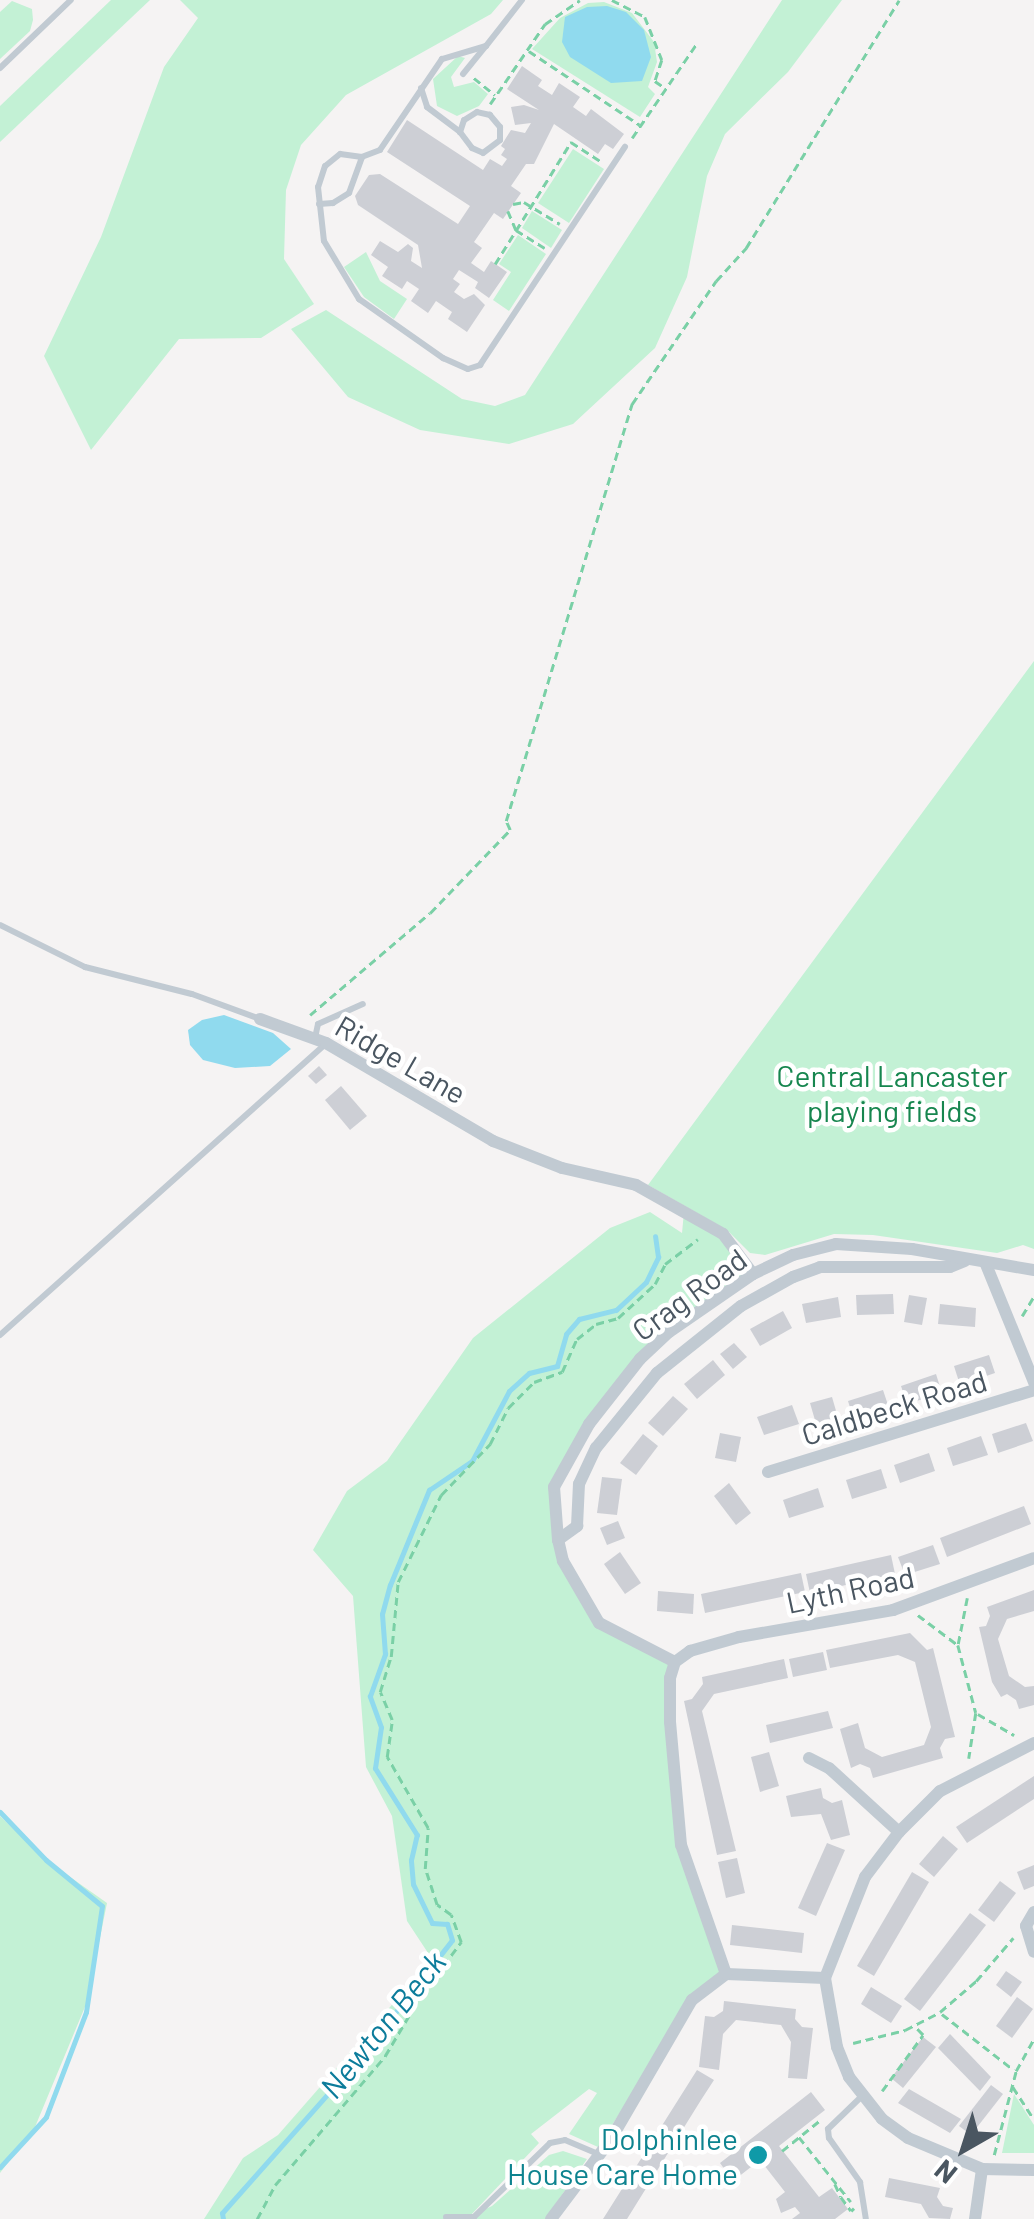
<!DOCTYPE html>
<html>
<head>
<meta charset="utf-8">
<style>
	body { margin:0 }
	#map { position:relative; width:1034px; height:2219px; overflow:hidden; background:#f5f3f3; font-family:Barlow,sans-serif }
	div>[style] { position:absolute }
	.green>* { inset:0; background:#c3f1d5 }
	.water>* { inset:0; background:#90daee }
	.stream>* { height:5px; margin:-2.5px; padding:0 2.5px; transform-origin:2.5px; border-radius:2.5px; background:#90daee }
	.building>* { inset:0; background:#cdcfd5 }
	.path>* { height:2.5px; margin-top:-1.25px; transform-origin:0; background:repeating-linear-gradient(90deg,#7ad0a6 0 8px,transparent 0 13px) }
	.service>* { height:6px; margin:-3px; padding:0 3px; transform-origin:3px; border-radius:3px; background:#c1cad2 }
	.minor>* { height:12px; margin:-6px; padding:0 6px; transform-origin:6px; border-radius:6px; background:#c1cad2 }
	.dots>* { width:28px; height:28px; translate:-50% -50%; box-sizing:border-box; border:5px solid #fff; border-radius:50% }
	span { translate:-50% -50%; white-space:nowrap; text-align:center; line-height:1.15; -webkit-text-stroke:9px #fff; paint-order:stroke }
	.street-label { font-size:30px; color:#4a5661 }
	.park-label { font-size:30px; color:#17864f }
	.culture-label { font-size:30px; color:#0d838f }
	.right { translate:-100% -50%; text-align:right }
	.water-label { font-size:32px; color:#0c7c9b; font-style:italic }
	.north { position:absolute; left:914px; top:2099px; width:100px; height:100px; -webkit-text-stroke:8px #fff; paint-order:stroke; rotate:219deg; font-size:28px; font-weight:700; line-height:40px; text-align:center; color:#4a5661 }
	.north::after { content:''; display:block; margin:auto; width:35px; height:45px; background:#4a5661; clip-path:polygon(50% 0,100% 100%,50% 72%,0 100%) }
</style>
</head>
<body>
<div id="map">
	<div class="green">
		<i style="clip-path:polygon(111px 0,150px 0,0 142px,0 106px)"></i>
		<i style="clip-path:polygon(180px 0,503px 0,491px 14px,346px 95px,301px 145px,286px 190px,284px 259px,314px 304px,261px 338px,179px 339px,91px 450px,44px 356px,101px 237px,164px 67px,198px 18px)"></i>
		<i style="clip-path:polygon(782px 0,842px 0,788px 72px,725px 134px,707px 176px,687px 277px,655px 348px,573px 424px,509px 444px,420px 430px,348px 397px,291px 329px,326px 310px,462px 399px,495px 406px,525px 395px)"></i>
		<i style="clip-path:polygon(12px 1px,32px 9px,33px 20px,30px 31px,0 59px,0 12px)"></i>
		<i style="clip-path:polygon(604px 2px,632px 13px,654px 42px,657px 62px,648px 87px,655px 94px,640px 117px,532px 49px,560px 18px,588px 3px)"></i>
		<i style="clip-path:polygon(458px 56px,465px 58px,451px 77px,454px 87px,474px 82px,488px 94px,479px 106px,457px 116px,437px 106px,433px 79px)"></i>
		<i style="clip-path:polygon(573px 149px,604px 169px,569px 223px,538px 203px)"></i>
		<i style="clip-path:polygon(532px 211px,562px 230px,551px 248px,522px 228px)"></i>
		<i style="clip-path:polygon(518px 235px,546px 254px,509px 311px,493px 300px,511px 272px,499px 264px)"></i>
		<i style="clip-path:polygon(366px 252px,380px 281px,407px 299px,394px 319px,364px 297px,344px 267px)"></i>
		<i style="clip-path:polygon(1034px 661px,1034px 1249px,1023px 1245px,997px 1253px,873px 1235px,834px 1234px,765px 1255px,750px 1253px,727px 1230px,648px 1185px)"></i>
		<i style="clip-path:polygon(650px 1212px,682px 1233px,684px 1212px,723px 1234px,753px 1274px,669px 1332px,609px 1397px,554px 1487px,558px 1540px,599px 1623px,675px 1662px,670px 1678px,681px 1830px,726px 1974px,692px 2000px,598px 2147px,569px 2134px,597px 2093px,589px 2089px,531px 2134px,539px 2143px,470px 2216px,492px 2206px,549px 2155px,563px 2151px,587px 2159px,545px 2219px,204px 2219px,243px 2158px,278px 2135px,432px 1959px,407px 1921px,392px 1816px,366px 1767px,353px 1596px,313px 1550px,347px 1491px,387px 1461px,473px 1338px,610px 1228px)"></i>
		<i style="clip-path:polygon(0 1816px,46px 1860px,107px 1903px,87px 2002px,35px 2127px,0 2173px)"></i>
		<i style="clip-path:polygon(1014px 2094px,1034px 2125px,1034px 2153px,1002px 2153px)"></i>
	</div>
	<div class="water">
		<i style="clip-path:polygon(607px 6px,626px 12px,644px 30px,651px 57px,642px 81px,611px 83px,570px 57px,562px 42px,565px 17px,587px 7px)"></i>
		<i style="clip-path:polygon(224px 1015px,273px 1033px,291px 1049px,270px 1066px,235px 1068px,203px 1060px,190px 1045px,188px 1030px,202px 1020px)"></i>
	</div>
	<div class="stream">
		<i style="left:0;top:1812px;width:66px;rotate:46.2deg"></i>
		<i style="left:46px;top:1860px;width:72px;rotate:39.4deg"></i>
		<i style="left:102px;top:1906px;width:107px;rotate:98.6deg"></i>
		<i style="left:86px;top:2012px;width:112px;rotate:110.9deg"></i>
		<i style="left:46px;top:2117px;width:68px;rotate:132.6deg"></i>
		<i style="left:223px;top:2219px;width:6px;rotate:-99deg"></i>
		<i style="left:222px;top:2213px;width:205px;rotate:-48.4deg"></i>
		<i style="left:358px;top:2060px;width:152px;rotate:-51.9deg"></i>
		<i style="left:452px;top:1940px;width:17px;rotate:-107deg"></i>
		<i style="left:447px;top:1924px;width:15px;rotate:-176deg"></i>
		<i style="left:432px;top:1923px;width:43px;rotate:-116deg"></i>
		<i style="left:413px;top:1884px;width:24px;rotate:-95deg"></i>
		<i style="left:411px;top:1860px;width:26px;rotate:-77deg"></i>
		<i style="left:417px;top:1835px;width:79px;rotate:-122.1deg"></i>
		<i style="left:375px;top:1768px;width:41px;rotate:-81.7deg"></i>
		<i style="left:381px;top:1727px;width:33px;rotate:-110deg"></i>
		<i style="left:370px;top:1696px;width:45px;rotate:-70.3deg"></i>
		<i style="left:385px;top:1654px;width:40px;rotate:-94.3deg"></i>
		<i style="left:382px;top:1614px;width:30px;rotate:-75deg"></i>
		<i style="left:390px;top:1585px;width:103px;rotate:-67.7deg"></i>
		<i style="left:429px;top:1490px;width:52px;rotate:-34deg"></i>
		<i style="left:472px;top:1461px;width:79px;rotate:-62.1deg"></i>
		<i style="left:509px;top:1391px;width:27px;rotate:-42deg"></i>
		<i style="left:529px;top:1373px;width:29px;rotate:-14deg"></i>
		<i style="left:557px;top:1366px;width:33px;rotate:-74deg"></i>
		<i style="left:566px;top:1334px;width:20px;rotate:-49deg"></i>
		<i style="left:579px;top:1319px;width:38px;rotate:-14deg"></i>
		<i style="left:616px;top:1310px;width:41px;rotate:-43deg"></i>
		<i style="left:646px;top:1282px;width:28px;rotate:-64deg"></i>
		<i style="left:658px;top:1257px;width:21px;rotate:-98deg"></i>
	</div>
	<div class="building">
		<i style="clip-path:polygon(522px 66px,542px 80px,538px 86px,552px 95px,559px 83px,580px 97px,573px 107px,586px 116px,591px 109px,624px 134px,613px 149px,605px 144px,598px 154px,554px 124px,534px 164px,526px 164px,511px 186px,521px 193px,503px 219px,494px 213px,474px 242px,482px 248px,471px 263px,484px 272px,491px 261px,507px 272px,489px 298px,475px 288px,478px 282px,459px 270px,453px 279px,460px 284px,454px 292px,464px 299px,474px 294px,485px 305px,467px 332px,448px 319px,452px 312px,436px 301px,428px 313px,411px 301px,419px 289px,407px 281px,402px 289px,382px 276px,388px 267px,371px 255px,380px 241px,398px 252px,408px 244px,413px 248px,411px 261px,422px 268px,418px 245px,358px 205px,355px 196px,369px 175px,380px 174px,458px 224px,470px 206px,387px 152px,407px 120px,483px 170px,490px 159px,502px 166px,507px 159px,501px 155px,505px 149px,501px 146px,511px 130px,525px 133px,531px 123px,515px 125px,511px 107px,524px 105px,539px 110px,507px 89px)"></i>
		<i style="clip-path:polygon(319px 1066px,327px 1075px,316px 1084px,308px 1076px)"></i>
		<i style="clip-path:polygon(341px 1086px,367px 1116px,350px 1130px,325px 1100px)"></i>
		<i style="clip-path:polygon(893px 1294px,894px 1314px,857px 1315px,856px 1295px)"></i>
		<i style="clip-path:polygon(909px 1295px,927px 1298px,922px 1325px,904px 1322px)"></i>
		<i style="clip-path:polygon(838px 1297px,841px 1317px,806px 1323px,802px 1304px)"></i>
		<i style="clip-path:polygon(940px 1304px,976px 1308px,975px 1327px,938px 1324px)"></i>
		<i style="clip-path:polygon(783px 1311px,792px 1328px,760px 1346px,750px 1329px)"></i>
		<i style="clip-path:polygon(734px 1343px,747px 1357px,733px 1369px,720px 1354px)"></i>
		<i style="clip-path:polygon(989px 1355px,995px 1373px,960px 1385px,954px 1366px)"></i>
		<i style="clip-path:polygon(713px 1360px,725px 1375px,697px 1399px,684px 1384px)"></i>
		<i style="clip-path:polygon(936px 1374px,942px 1393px,907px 1404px,901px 1386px)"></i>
		<i style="clip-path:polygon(883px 1390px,889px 1408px,854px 1420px,848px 1401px)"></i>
		<i style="clip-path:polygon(673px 1396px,688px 1409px,663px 1436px,648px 1423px)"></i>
		<i style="clip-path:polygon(832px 1397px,839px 1421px,817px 1427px,810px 1403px)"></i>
		<i style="clip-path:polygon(792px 1405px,799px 1424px,764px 1435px,757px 1417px)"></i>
		<i style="clip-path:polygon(1026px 1423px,1033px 1441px,998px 1453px,992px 1434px)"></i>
		<i style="clip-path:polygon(720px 1433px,741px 1437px,736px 1462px,715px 1458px)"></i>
		<i style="clip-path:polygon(643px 1434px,658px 1446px,636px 1475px,620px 1463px)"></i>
		<i style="clip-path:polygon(981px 1436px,988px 1455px,953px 1466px,947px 1448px)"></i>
		<i style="clip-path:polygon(929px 1453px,935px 1471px,900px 1483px,894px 1465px)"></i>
		<i style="clip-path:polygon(881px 1469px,887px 1488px,852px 1499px,846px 1480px)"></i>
		<i style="clip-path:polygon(602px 1477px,622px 1479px,617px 1515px,597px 1513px)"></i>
		<i style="clip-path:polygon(729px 1483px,751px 1513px,736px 1525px,714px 1496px)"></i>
		<i style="clip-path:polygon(818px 1488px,824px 1507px,789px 1518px,783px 1500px)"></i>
		<i style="clip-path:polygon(1024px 1506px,1031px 1524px,947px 1557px,940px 1538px)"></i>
		<i style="clip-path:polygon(618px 1521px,625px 1538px,607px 1545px,600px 1528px)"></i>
		<i style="clip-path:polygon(933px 1545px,940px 1564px,905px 1575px,898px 1557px)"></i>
		<i style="clip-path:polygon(620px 1552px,641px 1583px,625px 1594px,604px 1564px)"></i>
		<i style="clip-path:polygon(891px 1555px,895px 1574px,810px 1593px,806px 1574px)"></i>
		<i style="clip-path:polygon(801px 1573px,805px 1592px,705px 1613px,701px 1594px)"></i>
		<i style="clip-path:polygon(1034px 1590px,1034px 1611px,1007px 1619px,998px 1639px,1009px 1676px,1025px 1687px,1034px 1686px,1034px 1705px,1019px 1709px,1016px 1700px,1007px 1694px,1001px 1697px,992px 1682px,979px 1627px,986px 1626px,990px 1616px,987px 1607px)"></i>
		<i style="clip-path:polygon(658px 1591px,694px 1594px,693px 1614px,657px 1611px)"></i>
		<i style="clip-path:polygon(910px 1633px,927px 1650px,933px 1648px,955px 1737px,945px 1739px,940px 1748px,943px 1758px,873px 1778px,870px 1768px,860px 1764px,851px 1768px,840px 1729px,858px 1723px,865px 1748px,882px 1757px,924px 1745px,931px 1727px,915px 1662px,898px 1655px,830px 1668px,826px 1650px)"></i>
		<i style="clip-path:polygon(823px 1652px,827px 1670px,793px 1677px,789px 1659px)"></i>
		<i style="clip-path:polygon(784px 1659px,788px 1678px,714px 1694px,702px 1711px,736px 1851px,717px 1855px,684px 1701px,692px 1699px,703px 1684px,702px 1677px)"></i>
		<i style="clip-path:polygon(828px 1711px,833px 1728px,770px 1743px,766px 1725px)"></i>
		<i style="clip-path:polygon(769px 1752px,779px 1786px,760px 1792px,751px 1757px)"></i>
		<i style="clip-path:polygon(1034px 1776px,1034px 1799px,967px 1843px,956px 1827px)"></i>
		<i style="clip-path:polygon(821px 1788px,823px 1798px,832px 1803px,842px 1800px,850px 1835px,831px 1840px,821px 1814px,791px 1817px,786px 1796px)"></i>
		<i style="clip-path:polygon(943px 1836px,958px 1849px,934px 1877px,919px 1864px)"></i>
		<i style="clip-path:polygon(827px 1843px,845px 1850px,816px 1916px,798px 1908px)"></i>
		<i style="clip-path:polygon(737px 1858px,745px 1893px,726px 1898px,718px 1862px)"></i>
		<i style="clip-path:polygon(1034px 1865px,1034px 1886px,1024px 1890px,1017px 1872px)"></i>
		<i style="clip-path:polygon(912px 1872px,929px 1882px,874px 1976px,857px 1966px)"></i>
		<i style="clip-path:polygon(1000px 1881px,1016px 1893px,994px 1922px,978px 1910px)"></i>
		<i style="clip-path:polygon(970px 1913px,986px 1925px,920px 2011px,904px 1999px)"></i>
		<i style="clip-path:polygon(732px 1925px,804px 1933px,802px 1953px,730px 1945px)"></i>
		<i style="clip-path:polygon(1006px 1971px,1022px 1982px,1011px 1997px,996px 1985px)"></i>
		<i style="clip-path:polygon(871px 1987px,902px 2006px,891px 2023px,861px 2004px)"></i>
		<i style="clip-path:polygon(1017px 1997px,1033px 2009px,1012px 2038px,996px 2026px)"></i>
		<i style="clip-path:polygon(724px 2001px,796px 2009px,795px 2019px,802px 2027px,813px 2028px,807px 2079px,788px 2078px,791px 2042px,781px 2025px,736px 2020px,723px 2034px,719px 2070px,699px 2067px,705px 2016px,714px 2017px,723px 2011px)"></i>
		<i style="clip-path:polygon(950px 2034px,991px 2077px,980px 2091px,938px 2048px)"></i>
		<i style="clip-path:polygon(923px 2037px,936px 2047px,903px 2088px,891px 2078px)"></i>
		<i style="clip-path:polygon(697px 2070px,714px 2080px,701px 2100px,627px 2219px,603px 2219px)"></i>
		<i style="clip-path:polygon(991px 2085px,1003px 2094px,971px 2135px,959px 2126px)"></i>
		<i style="clip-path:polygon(909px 2089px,961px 2119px,950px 2133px,898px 2103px)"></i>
		<i style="clip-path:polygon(811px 2092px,825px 2110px,779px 2146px,819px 2197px,832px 2188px,848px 2209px,835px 2219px,792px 2219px,800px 2213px,795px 2207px,781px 2213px,776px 2199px,785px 2192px,760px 2160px,733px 2181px,720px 2163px)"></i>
		<i style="clip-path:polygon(889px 2178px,940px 2188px,937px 2197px,943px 2206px,953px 2208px,950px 2219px,929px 2218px,921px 2204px,885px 2197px)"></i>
	</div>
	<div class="path">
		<i style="left:612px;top:0;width:37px;rotate:27deg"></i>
		<i style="left:645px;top:17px;width:46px;rotate:68.4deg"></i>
		<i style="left:662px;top:60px;width:22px;rotate:108deg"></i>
		<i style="left:655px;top:81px;width:12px;rotate:35deg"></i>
		<i style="left:529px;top:51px;width:133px;rotate:33.7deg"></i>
		<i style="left:474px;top:78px;width:27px;rotate:39deg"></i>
		<i style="left:490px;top:104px;width:97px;rotate:-55.5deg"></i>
		<i style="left:545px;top:24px;width:42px;rotate:-34.4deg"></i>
		<i style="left:632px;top:138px;width:115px;rotate:-55.6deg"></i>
		<i style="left:513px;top:204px;width:11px;rotate:-10deg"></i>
		<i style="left:524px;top:202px;width:42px;rotate:31.4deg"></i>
		<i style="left:508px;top:211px;width:21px;rotate:67deg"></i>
		<i style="left:516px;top:230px;width:34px;rotate:32deg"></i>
		<i style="left:495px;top:264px;width:144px;rotate:-58.1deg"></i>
		<i style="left:571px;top:142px;width:35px;rotate:33deg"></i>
		<i style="left:310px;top:1015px;width:157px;rotate:-40.4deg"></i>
		<i style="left:430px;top:913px;width:115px;rotate:-46.1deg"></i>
		<i style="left:510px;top:830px;width:10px;rotate:-114deg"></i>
		<i style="left:506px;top:821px;width:436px;rotate:-73.2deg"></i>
		<i style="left:632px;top:404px;width:149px;rotate:-55.7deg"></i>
		<i style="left:716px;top:281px;width:45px;rotate:-47.7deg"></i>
		<i style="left:746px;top:248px;width:291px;rotate:-58.3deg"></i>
		<i style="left:1022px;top:1316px;width:23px;rotate:-59deg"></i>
		<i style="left:918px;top:1615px;width:50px;rotate:36.9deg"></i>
		<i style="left:958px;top:1645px;width:70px;rotate:75.2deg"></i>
		<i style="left:976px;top:1713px;width:46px;rotate:98.8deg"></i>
		<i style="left:958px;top:1644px;width:47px;rotate:-78.9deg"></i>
		<i style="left:978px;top:1714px;width:42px;rotate:30.3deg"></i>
		<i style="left:942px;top:2014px;width:91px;rotate:37.9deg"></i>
		<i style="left:853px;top:2043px;width:54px;rotate:-14deg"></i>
		<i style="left:905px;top:2030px;width:39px;rotate:-27deg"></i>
		<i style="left:940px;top:2012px;width:48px;rotate:-40.7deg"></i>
		<i style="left:976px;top:1981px;width:57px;rotate:-49.3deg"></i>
		<i style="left:1013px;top:2087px;width:38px;rotate:57deg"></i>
		<i style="left:882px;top:2091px;width:69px;rotate:-53.8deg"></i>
		<i style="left:923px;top:2035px;width:11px;rotate:-135deg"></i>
		<i style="left:799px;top:2137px;width:83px;rotate:51.3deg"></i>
		<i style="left:782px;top:2151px;width:48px;rotate:-39deg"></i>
		<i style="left:994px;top:2155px;width:87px;rotate:-75.3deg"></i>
		<i style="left:1016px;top:2071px;width:37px;rotate:-61deg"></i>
		<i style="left:835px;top:2184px;width:14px;rotate:65deg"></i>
		<i style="left:841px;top:2197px;width:17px;rotate:54deg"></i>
		<i style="left:851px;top:2211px;width:4px;rotate:-45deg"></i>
		<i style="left:257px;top:2219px;width:38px;rotate:-62deg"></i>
		<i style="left:275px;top:2185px;width:170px;rotate:-49.5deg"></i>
		<i style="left:385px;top:2056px;width:69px;rotate:-59.3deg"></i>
		<i style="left:420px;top:1997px;width:69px;rotate:-53.3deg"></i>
		<i style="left:461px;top:1942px;width:29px;rotate:-110deg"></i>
		<i style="left:451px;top:1915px;width:17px;rotate:-144deg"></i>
		<i style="left:437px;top:1905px;width:38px;rotate:-108deg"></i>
		<i style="left:425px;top:1869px;width:41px;rotate:-85.8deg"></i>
		<i style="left:428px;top:1828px;width:82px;rotate:-120deg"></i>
		<i style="left:387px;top:1757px;width:37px;rotate:-82deg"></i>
		<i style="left:392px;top:1720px;width:30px;rotate:-113deg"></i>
		<i style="left:380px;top:1692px;width:37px;rotate:-73deg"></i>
		<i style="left:391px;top:1657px;width:75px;rotate:-84.7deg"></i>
		<i style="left:398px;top:1582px;width:97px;rotate:-63.7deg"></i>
		<i style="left:441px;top:1495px;width:71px;rotate:-46.1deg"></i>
		<i style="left:490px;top:1444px;width:40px;rotate:-63.4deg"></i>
		<i style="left:508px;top:1408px;width:37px;rotate:-45deg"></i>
		<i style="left:534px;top:1382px;width:30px;rotate:-20deg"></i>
		<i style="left:562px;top:1372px;width:36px;rotate:-66deg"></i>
		<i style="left:577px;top:1339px;width:24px;rotate:-38deg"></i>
		<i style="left:596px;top:1324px;width:23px;rotate:-15deg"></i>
		<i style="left:618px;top:1318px;width:50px;rotate:-42.6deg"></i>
		<i style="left:655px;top:1284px;width:22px;rotate:-63deg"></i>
		<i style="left:665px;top:1264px;width:41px;rotate:-37.1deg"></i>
	</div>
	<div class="service">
		<i style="left:522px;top:0;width:58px;rotate:128deg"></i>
		<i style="left:486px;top:46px;width:46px;rotate:163.5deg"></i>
		<i style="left:442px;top:59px;width:110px;rotate:124.3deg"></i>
		<i style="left:380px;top:150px;width:19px;rotate:159deg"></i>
		<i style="left:362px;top:157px;width:22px;rotate:-172deg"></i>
		<i style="left:340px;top:154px;width:19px;rotate:141deg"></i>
		<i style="left:325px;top:166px;width:22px;rotate:108deg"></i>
		<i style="left:318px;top:187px;width:54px;rotate:83.7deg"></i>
		<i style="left:324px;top:241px;width:68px;rotate:58.9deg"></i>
		<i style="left:359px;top:299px;width:103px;rotate:35.1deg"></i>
		<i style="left:443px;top:358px;width:27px;rotate:24deg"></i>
		<i style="left:468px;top:369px;width:13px;rotate:-18deg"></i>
		<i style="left:480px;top:365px;width:262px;rotate:-56.4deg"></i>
		<i style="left:0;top:68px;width:98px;rotate:-43.8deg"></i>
		<i style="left:463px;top:74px;width:35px;rotate:-51deg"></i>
		<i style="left:421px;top:88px;width:20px;rotate:72deg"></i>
		<i style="left:427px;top:107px;width:41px;rotate:37.1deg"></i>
		<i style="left:460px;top:132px;width:20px;rotate:53deg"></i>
		<i style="left:472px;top:148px;width:12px;rotate:24deg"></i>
		<i style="left:483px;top:153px;width:21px;rotate:-37deg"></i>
		<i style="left:500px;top:140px;width:13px;rotate:-90deg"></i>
		<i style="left:500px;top:127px;width:16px;rotate:-130deg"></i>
		<i style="left:490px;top:115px;width:13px;rotate:-167deg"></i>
		<i style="left:477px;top:112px;width:15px;rotate:148deg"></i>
		<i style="left:464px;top:120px;width:13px;rotate:108deg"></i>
		<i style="left:319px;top:204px;width:14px;rotate:-4deg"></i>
		<i style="left:333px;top:203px;width:19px;rotate:-32deg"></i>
		<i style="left:349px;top:193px;width:38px;rotate:-70deg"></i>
		<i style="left:0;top:925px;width:95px;rotate:26.3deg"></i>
		<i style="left:85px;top:967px;width:110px;rotate:14.2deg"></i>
		<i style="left:192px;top:994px;width:72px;rotate:20.2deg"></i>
		<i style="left:315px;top:1038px;width:14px;rotate:-78deg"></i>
		<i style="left:318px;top:1024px;width:49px;rotate:-24deg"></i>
		<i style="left:0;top:1335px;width:437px;rotate:-41.8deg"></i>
		<i style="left:861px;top:2097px;width:46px;rotate:135.9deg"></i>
		<i style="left:828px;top:2129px;width:9px;rotate:84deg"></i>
		<i style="left:829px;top:2138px;width:54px;rotate:54.8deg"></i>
		<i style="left:860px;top:2182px;width:37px;rotate:81deg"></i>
		<i style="left:446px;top:2217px;width:28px"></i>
		<i style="left:474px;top:2217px;width:106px;rotate:-44.2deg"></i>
		<i style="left:550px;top:2143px;width:15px;rotate:-11deg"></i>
		<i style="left:565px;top:2140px;width:36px;rotate:23deg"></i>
	</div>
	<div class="minor">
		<i style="left:260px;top:1019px;width:70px;rotate:20deg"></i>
		<i style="left:326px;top:1043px;width:194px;rotate:30.4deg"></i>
		<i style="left:493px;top:1141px;width:74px;rotate:21.4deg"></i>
		<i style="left:562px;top:1168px;width:76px;rotate:12.9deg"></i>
		<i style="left:636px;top:1185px;width:100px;rotate:29.4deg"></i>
		<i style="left:723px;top:1234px;width:50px;rotate:53.1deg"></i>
		<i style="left:985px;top:1262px;width:130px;rotate:67.8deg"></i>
		<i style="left:768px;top:1472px;width:278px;rotate:-17.1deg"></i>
		<i style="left:558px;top:1540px;width:24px;rotate:-36deg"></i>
		<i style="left:577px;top:1526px;width:42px;rotate:-87.3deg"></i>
		<i style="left:579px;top:1484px;width:40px;rotate:-65deg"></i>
		<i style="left:596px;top:1448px;width:97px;rotate:-50.9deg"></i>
		<i style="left:657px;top:1373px;width:107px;rotate:-38.6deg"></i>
		<i style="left:741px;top:1306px;width:60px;rotate:-29.1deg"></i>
		<i style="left:793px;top:1277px;width:29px;rotate:-20deg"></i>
		<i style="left:820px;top:1267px;width:130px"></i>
		<i style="left:950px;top:1267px;width:16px;rotate:-22deg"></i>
		<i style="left:675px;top:1662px;width:85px;rotate:-152.8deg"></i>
		<i style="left:599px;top:1623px;width:72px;rotate:-120.1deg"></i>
		<i style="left:563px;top:1561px;width:22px;rotate:-103deg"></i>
		<i style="left:558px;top:1540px;width:53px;rotate:-94.3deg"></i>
		<i style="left:554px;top:1487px;width:72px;rotate:-60.9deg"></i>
		<i style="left:589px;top:1424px;width:83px;rotate:-51.9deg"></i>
		<i style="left:640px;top:1359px;width:40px;rotate:-43deg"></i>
		<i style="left:669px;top:1332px;width:102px;rotate:-34.6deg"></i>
		<i style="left:753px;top:1274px;width:44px;rotate:-25.4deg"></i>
		<i style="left:793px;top:1255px;width:44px;rotate:-14.3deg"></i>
		<i style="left:836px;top:1244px;width:76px;rotate:3.8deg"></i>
		<i style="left:912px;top:1249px;width:124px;rotate:9.8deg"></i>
		<i style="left:675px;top:1662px;width:19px;rotate:-36deg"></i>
		<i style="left:690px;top:1651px;width:51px;rotate:-15.9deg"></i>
		<i style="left:739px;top:1637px;width:156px;rotate:-9.9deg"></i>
		<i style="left:893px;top:1610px;width:150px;rotate:-20.2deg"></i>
		<i style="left:1034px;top:1743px;width:106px;rotate:152.9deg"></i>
		<i style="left:940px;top:1791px;width:58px;rotate:135deg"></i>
		<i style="left:899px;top:1832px;width:56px;rotate:127.1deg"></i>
		<i style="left:865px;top:1877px;width:109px;rotate:111.6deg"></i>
		<i style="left:825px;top:1978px;width:70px;rotate:80.1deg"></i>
		<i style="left:837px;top:2047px;width:32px;rotate:68deg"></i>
		<i style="left:849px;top:2077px;width:53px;rotate:51.8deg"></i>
		<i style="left:882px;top:2119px;width:32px;rotate:36deg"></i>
		<i style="left:908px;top:2138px;width:80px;rotate:22.7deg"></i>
		<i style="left:982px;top:2169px;width:52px;rotate:1.1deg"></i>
		<i style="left:809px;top:1758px;width:22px;rotate:27deg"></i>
		<i style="left:829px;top:1768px;width:95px;rotate:42.4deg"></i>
		<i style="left:1034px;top:1912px;width:16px;rotate:120deg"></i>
		<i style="left:1026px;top:1926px;width:27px;rotate:73deg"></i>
		<i style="left:726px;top:1974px;width:99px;rotate:2.3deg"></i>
		<i style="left:551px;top:2219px;width:100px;rotate:-53.1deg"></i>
		<i style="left:611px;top:2139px;width:161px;rotate:-59.8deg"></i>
		<i style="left:692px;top:2000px;width:43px;rotate:-37.4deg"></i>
		<i style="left:726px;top:1974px;width:137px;rotate:-109.2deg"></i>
		<i style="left:681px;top:1845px;width:123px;rotate:-95.1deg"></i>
		<i style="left:670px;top:1722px;width:44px;rotate:-90deg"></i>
		<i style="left:670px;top:1678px;width:17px;rotate:-73deg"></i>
		<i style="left:975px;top:2219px;width:50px;rotate:-82deg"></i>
	</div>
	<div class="dots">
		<i style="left:758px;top:2155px;background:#0f9aa8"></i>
	</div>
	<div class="street-label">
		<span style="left:401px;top:1059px;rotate:30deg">Ridge Lane</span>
		<span style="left:689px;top:1294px;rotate:-36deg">Crag Road</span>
		<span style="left:894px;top:1407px;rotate:-17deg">Caldbeck Road</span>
		<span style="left:850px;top:1589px;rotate:-12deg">Lyth Road</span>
	</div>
	<div class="park-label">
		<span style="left:892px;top:1092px">Central Lancaster<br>playing fields</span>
	</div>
	<div class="culture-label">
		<span class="right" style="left:738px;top:2155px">Dolphinlee<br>House Care Home</span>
	</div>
	<div class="water-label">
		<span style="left:382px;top:2024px;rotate:-51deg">Newton Beck</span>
	</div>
	<div class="north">N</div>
</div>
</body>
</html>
